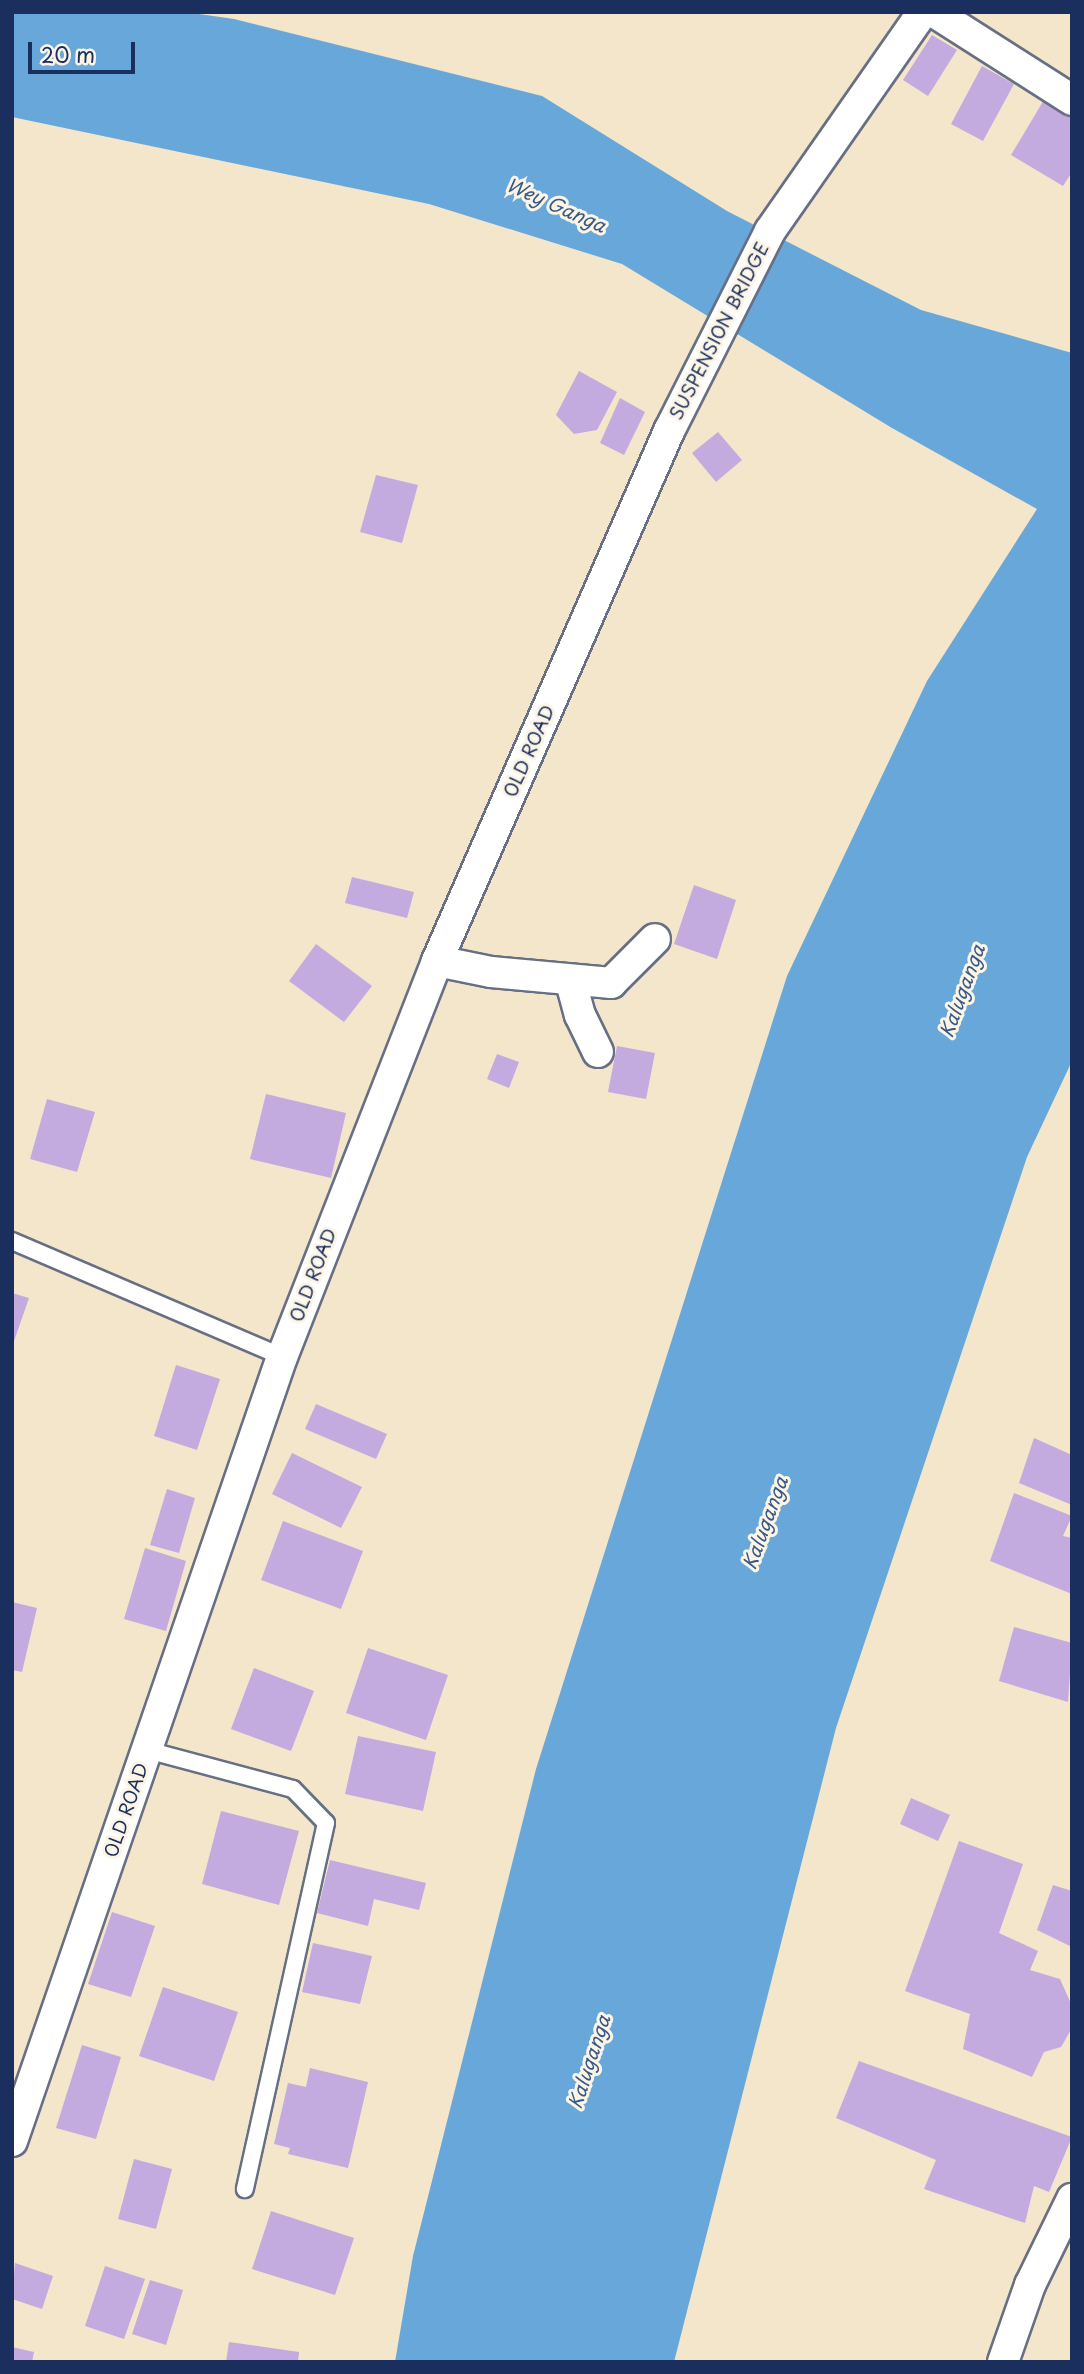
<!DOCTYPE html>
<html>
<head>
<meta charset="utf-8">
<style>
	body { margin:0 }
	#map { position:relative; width:1084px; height:2374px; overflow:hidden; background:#f3e6ca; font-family:"Playpen Sans",sans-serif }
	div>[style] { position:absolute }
	.water>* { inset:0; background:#67a7da }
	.building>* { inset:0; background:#c3abe0 }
	.roads { filter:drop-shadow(2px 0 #676f84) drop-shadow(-2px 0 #676f84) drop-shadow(0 2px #676f84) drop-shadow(0 -2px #676f84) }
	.service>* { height:16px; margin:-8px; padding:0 8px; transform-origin:8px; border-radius:8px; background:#fff }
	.minor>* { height:30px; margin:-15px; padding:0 15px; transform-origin:15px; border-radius:15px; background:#fff }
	span { translate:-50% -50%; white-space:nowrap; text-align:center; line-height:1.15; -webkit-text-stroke:6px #fcf5e5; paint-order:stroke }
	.street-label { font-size:18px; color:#1b2f5e }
	.water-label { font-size:19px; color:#365989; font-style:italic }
	.frame { position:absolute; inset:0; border:14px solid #1b2f5e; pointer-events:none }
	.scale { position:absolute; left:28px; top:42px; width:107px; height:32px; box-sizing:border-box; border:4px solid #1b2f5e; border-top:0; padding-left:9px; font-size:21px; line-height:24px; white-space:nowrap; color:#1b2f5e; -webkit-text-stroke:5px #fcf5e5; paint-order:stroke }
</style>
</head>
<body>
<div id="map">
	<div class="water">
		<i style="clip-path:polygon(12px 12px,185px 12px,234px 19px,542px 96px,727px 211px,921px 310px,1072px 353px,1072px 1061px,1027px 1157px,836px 1728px,674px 2362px,395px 2362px,413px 2256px,536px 1769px,787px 976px,927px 681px,1037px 509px,892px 428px,622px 264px,429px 204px,12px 117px)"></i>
	</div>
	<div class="building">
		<i style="clip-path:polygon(932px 35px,957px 50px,928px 96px,903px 80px)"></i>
		<i style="clip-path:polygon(982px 66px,1014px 84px,983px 141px,951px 124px)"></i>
		<i style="clip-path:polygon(1051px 88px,1072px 100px,1072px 172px,1063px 186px,1011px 155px)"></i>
		<i style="clip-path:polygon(579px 371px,617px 392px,597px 430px,574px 434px,556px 415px)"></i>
		<i style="clip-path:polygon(620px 398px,645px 412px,624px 455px,600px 443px)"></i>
		<i style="clip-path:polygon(718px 432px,742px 460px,716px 482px,692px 453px)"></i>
		<i style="clip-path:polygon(376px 475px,418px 485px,402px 543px,360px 532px)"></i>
		<i style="clip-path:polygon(352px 877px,414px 892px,407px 918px,345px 903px)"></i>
		<i style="clip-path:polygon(694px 885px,736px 900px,717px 959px,674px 944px)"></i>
		<i style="clip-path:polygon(316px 944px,372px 986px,344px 1022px,289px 981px)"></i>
		<i style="clip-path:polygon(617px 1046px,655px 1053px,646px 1099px,608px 1092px)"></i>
		<i style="clip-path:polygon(497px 1054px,519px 1062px,509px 1088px,487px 1079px)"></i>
		<i style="clip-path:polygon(266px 1094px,346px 1113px,331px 1178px,250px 1159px)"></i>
		<i style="clip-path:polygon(47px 1099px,95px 1112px,77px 1172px,30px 1159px)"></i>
		<i style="clip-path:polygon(12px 1293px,29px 1298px,13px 1344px,12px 1344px)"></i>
		<i style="clip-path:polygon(176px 1365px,220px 1379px,197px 1450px,154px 1436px)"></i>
		<i style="clip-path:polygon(316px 1404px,387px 1434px,376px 1459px,305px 1429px)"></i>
		<i style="clip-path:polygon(1034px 1438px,1072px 1455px,1072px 1505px,1019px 1483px)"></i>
		<i style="clip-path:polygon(292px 1453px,362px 1487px,341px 1528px,272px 1494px)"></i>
		<i style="clip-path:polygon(167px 1489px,195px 1498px,179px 1553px,150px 1545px)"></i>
		<i style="clip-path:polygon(1014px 1493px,1072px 1516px,1063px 1536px,1072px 1538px,1072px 1594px,990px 1561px)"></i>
		<i style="clip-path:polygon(283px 1521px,363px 1551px,341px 1609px,261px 1580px)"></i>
		<i style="clip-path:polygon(145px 1548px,186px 1561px,166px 1631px,124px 1619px)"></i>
		<i style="clip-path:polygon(12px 1602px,37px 1608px,22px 1672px,12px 1670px)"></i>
		<i style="clip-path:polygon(1014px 1627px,1072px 1643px,1068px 1702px,999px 1681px)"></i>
		<i style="clip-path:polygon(368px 1648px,448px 1675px,426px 1740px,346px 1713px)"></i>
		<i style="clip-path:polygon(254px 1668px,314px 1691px,291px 1751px,231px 1729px)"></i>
		<i style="clip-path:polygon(358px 1736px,436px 1752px,423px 1811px,345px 1794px)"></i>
		<i style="clip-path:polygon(911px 1798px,950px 1815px,938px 1841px,900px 1824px)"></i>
		<i style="clip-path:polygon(221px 1811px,299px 1831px,279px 1905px,202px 1884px)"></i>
		<i style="clip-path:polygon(959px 1841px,1023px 1864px,999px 1933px,1038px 1951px,1030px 1970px,1060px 1979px,1072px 2006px,1072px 2028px,1061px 2047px,1044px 2052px,1032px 2077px,963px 2049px,970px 2014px,905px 1991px)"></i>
		<i style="clip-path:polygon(330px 1860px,426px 1883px,419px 1910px,374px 1899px,368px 1926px,317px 1913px)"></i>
		<i style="clip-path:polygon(1053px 1885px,1072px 1891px,1072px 1947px,1037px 1930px)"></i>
		<i style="clip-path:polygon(112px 1912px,155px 1926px,131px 1997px,88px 1984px)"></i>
		<i style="clip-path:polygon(313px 1943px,372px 1956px,360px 2004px,302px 1992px)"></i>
		<i style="clip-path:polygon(163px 1987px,238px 2012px,214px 2081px,139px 2056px)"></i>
		<i style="clip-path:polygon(82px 2045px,121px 2057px,96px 2139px,56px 2128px)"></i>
		<i style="clip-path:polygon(859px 2061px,1072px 2137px,1049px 2192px,1034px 2186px,1025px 2223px,924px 2189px,936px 2160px,836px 2118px)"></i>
		<i style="clip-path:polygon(310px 2068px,368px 2082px,348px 2168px,288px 2154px,290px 2148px,274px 2144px,288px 2083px,306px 2087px)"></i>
		<i style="clip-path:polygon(134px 2159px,172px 2169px,156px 2229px,118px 2219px)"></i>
		<i style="clip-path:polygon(271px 2211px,354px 2238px,335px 2295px,252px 2269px)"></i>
		<i style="clip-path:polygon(15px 2263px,53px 2276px,42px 2309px,12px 2299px)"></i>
		<i style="clip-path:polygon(105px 2266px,145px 2279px,124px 2339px,85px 2326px)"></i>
		<i style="clip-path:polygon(150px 2280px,183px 2290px,166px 2345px,132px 2334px)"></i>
		<i style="clip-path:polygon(229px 2342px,299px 2352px,298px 2362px,226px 2362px)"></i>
		<i style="clip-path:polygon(12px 2347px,34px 2352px,32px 2362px,12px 2362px)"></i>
	</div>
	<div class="roads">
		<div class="service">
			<i style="left:12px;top:1241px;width:294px;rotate:23.2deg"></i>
			<i style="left:147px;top:1750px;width:151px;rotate:15deg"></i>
			<i style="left:293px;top:1789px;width:47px;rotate:45.9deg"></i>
			<i style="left:326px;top:1823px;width:375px;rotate:102.5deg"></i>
		</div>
		<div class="minor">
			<i style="left:934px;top:12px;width:164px;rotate:32.5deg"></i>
			<i style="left:437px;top:961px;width:55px;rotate:11.5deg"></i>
			<i style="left:491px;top:972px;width:121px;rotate:5.2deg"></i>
			<i style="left:611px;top:983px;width:62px;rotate:-45deg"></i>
			<i style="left:571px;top:982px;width:34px;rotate:75deg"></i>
			<i style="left:580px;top:1015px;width:41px;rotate:64.1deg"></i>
			<i style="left:12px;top:2141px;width:829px;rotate:-71deg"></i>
			<i style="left:282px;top:1357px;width:425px;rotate:-68.6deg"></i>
			<i style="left:437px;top:961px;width:579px;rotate:-66.36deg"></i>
			<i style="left:669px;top:431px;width:224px;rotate:-63.2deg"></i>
			<i style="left:770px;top:231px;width:267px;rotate:-55.1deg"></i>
			<i style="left:1003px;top:2362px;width:82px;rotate:-70.7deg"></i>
			<i style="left:1030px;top:2285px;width:96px;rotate:-64deg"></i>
		</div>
	</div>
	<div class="street-label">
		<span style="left:719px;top:331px;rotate:-63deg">SUSPENSION BRIDGE</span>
		<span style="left:529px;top:751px;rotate:-66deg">OLD ROAD</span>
		<span style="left:313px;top:1275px;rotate:-69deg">OLD ROAD</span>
		<span style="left:126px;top:1810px;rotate:-71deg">OLD ROAD</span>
	</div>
	<div class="water-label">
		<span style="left:556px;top:205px;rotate:24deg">Wey Ganga</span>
		<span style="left:962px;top:991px;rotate:-70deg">Kaluganga</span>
		<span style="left:765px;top:1523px;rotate:-70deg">Kaluganga</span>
		<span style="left:589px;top:2062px;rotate:-72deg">Kaluganga</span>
	</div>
	<div class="frame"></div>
	<div class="scale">20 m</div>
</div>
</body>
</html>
